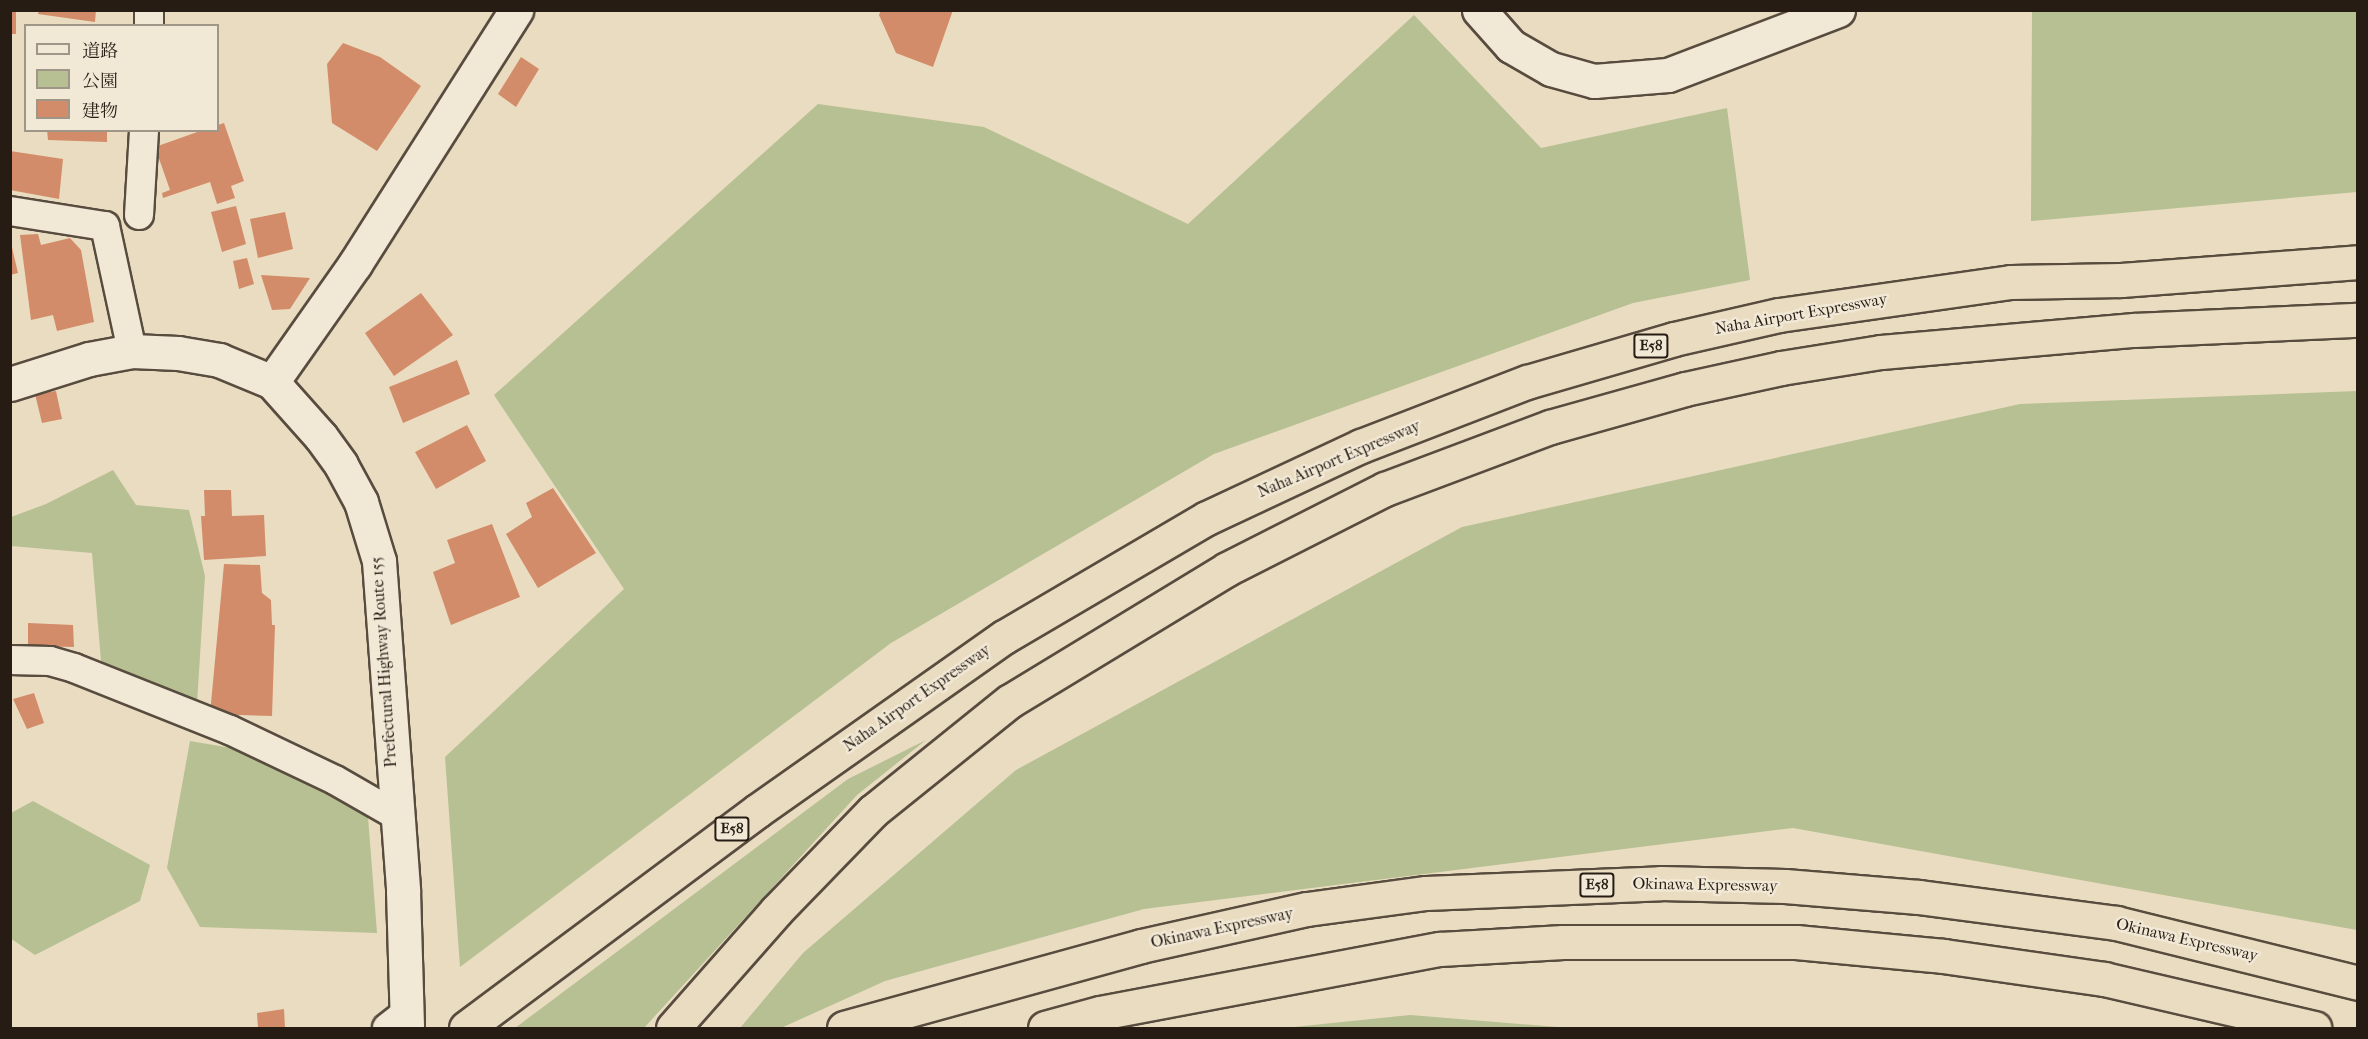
<!DOCTYPE html>
<html>
<head>
<meta charset="utf-8">
<style>
	body { margin:0 }
	#map { position:relative; width:2368px; height:1039px; overflow:hidden; background:#eadcc0; font-family:"IM FELL French Canon","Noto Serif JP",serif }
	div>[style] { position:absolute }
	.green>* { inset:0; background:#b6c093 }
	.building>* { inset:0; background:#d38c69 }
	.roads { filter:drop-shadow(2px 0 #584c3f) drop-shadow(-2px 0 #584c3f) drop-shadow(0 2px #584c3f) drop-shadow(0 -2px #584c3f) }
	.minor>* { height:28px; margin:-14px; padding:0 14px; transform-origin:14px; border-radius:14px; background:#f1e8d6 }
	.tertiary>* { height:33px; margin:-16.5px; padding:0 16.5px; transform-origin:16.5px; border-radius:16.5px; background:#f1e8d6 }
	.secondary>* { height:33px; margin:-16.5px; padding:0 16.5px; transform-origin:16.5px; border-radius:16.5px; background:#f1e8d6 }
	.motorway>* { height:33px; margin:-16.5px; padding:0 16.5px; transform-origin:16.5px; border-radius:16.5px; background:#eadcc0 }
	span { translate:-50% -50%; white-space:nowrap; text-align:center; line-height:1.15; -webkit-text-stroke:5px #f1e8d6; paint-order:stroke }
	.shield-label span { padding:2px 4px; background:#f1e8d6; border:2px solid; border-radius:4px; -webkit-text-stroke-width:0 }
	.shield-label { font-size:15px; color:#271c14; font-weight:700 }
	.street-label { font-size:16px; color:#271c14 }
	.frame { position:absolute; inset:0; border:12px solid #271c14; pointer-events:none }
	.legend { position:absolute; left:24px; top:24px; width:195px; height:108px; box-sizing:border-box; background:#f1e8d6; border:2px solid #a09688; margin:0; padding:8px 10px; list-style:none; font-size:18px; color:#271c14 }
	.legend li { display:flex; align-items:center; gap:12px; height:30px }
	.legend b { width:30px; border:2px solid #a09688 }
</style>
</head>
<body>
<div id="map">
	<div class="green">
		<i style="clip-path:polygon(2032px 11px,2357px 11px,2357px 192px,2031px 221px)"></i>
		<i style="clip-path:polygon(1414px 15px,1541px 148px,1727px 108px,1750px 280px,1633px 303px,1214px 454px,891px 643px,460px 967px,445px 757px,624px 589px,494px 395px,818px 104px,984px 127px,1188px 224px)"></i>
		<i style="clip-path:polygon(2357px 391px,2357px 930px,1793px 828px,1144px 909px,885px 981px,781px 1028px,740px 1028px,803px 953px,1016px 770px,1462px 527px,2020px 404px)"></i>
		<i style="clip-path:polygon(113px 470px,136px 505px,189px 510px,205px 576px,197px 704px,101px 661px,92px 553px,11px 546px,11px 517px,46px 504px)"></i>
		<i style="clip-path:polygon(926px 740px,857px 795px,644px 1028px,515px 1028px,848px 779px)"></i>
		<i style="clip-path:polygon(190px 741px,249px 751px,368px 817px,377px 933px,200px 927px,167px 868px)"></i>
		<i style="clip-path:polygon(33px 801px,150px 865px,140px 901px,35px 955px,10px 938px,11px 813px)"></i>
		<i style="clip-path:polygon(1410px 1015px,1570px 1028px,1284px 1028px)"></i>
	</div>
	<div class="building">
		<i style="clip-path:polygon(10px 10px,16px 10px,16px 34px,10px 34px)"></i>
		<i style="clip-path:polygon(39px 10px,96px 10px,95px 22px,38px 14px)"></i>
		<i style="clip-path:polygon(881px 10px,953px 10px,933px 67px,896px 53px,879px 15px)"></i>
		<i style="clip-path:polygon(343px 43px,380px 57px,421px 86px,377px 151px,332px 123px,327px 64px)"></i>
		<i style="clip-path:polygon(521px 57px,539px 69px,516px 107px,498px 94px)"></i>
		<i style="clip-path:polygon(224px 123px,244px 181px,231px 186px,235px 198px,217px 204px,210px 182px,163px 198px,162px 193px,170px 190px,155px 147px,203px 130px,218px 130px,218px 125px)"></i>
		<i style="clip-path:polygon(47px 130px,107px 130px,107px 142px,48px 140px)"></i>
		<i style="clip-path:polygon(10px 151px,63px 159px,59px 199px,10px 190px)"></i>
		<i style="clip-path:polygon(236px 206px,246px 244px,222px 252px,211px 212px)"></i>
		<i style="clip-path:polygon(285px 212px,293px 249px,258px 258px,250px 219px)"></i>
		<i style="clip-path:polygon(38px 234px,41px 245px,70px 238px,81px 250px,94px 322px,57px 331px,53px 315px,31px 320px,20px 235px)"></i>
		<i style="clip-path:polygon(10px 239px,18px 273px,10px 275px)"></i>
		<i style="clip-path:polygon(247px 258px,254px 284px,239px 289px,233px 261px)"></i>
		<i style="clip-path:polygon(261px 275px,310px 278px,290px 309px,272px 310px)"></i>
		<i style="clip-path:polygon(421px 293px,453px 335px,394px 376px,365px 333px)"></i>
		<i style="clip-path:polygon(457px 360px,470px 394px,403px 423px,389px 387px)"></i>
		<i style="clip-path:polygon(56px 391px,62px 419px,42px 423px,35px 394px)"></i>
		<i style="clip-path:polygon(467px 425px,486px 461px,436px 489px,415px 452px)"></i>
		<i style="clip-path:polygon(553px 488px,596px 553px,538px 588px,506px 534px,532px 517px,526px 503px)"></i>
		<i style="clip-path:polygon(204px 490px,231px 490px,232px 516px,264px 515px,266px 556px,204px 560px,201px 516px,205px 516px)"></i>
		<i style="clip-path:polygon(492px 524px,520px 597px,451px 625px,433px 572px,455px 563px,447px 540px)"></i>
		<i style="clip-path:polygon(224px 564px,260px 565px,262px 593px,271px 600px,272px 625px,275px 625px,272px 716px,210px 714px)"></i>
		<i style="clip-path:polygon(28px 623px,73px 625px,74px 647px,28px 646px)"></i>
		<i style="clip-path:polygon(34px 693px,44px 723px,27px 729px,13px 699px)"></i>
		<i style="clip-path:polygon(284px 1009px,285px 1028px,258px 1028px,257px 1013px)"></i>
	</div>
	<div class="roads">
		<div class="minor">
			<i style="left:149px;top:26px;width:16px;rotate:-90deg"></i>
			<i style="left:10px;top:211px;width:96px;rotate:9deg"></i>
			<i style="left:105px;top:226px;width:128px;rotate:77.8deg"></i>
			<i style="left:139px;top:215px;width:85px;rotate:-86.6deg"></i>
			<i style="left:10px;top:660px;width:40px;rotate:1.4deg"></i>
			<i style="left:50px;top:661px;width:25px;rotate:16deg"></i>
			<i style="left:74px;top:668px;width:168px;rotate:21.7deg"></i>
			<i style="left:230px;top:730px;width:116px;rotate:25.5deg"></i>
			<i style="left:335px;top:780px;width:70px;rotate:29.8deg"></i>
			<i style="left:387px;top:1028px;width:24px;rotate:-38deg"></i>
		</div>
		<div class="tertiary">
			<i style="left:1479px;top:10px;width:48px;rotate:48.4deg"></i>
			<i style="left:1511px;top:46px;width:46px;rotate:29.9deg"></i>
			<i style="left:1551px;top:69px;width:45px;rotate:15.6deg"></i>
			<i style="left:1594px;top:81px;width:74px;rotate:-4.6deg"></i>
			<i style="left:1668px;top:75px;width:182px;rotate:-20.9deg"></i>
			<i style="left:272px;top:382px;width:144px;rotate:-54.9deg"></i>
			<i style="left:355px;top:264px;width:301px;rotate:-57.6deg"></i>
		</div>
		<div class="secondary">
			<i style="left:10px;top:384px;width:83px;rotate:-17.6deg"></i>
			<i style="left:89px;top:359px;width:44px;rotate:-10.5deg"></i>
			<i style="left:132px;top:351px;width:46px;rotate:2.5deg"></i>
			<i style="left:178px;top:353px;width:42px;rotate:9.7deg"></i>
			<i style="left:219px;top:360px;width:57px;rotate:22.5deg"></i>
			<i style="left:272px;top:382px;width:74px;rotate:48.3deg"></i>
			<i style="left:321px;top:437px;width:34px;rotate:54deg"></i>
			<i style="left:341px;top:465px;width:42px;rotate:61.6deg"></i>
			<i style="left:361px;top:502px;width:62px;rotate:73deg"></i>
			<i style="left:379px;top:561px;width:331px;rotate:85.8deg"></i>
			<i style="left:403px;top:891px;width:137px;rotate:88.3deg"></i>
		</div>
		<div class="motorway">
			<i style="left:466px;top:1028px;width:363px;rotate:-36.7deg"></i>
			<i style="left:757px;top:811px;width:302px;rotate:-35.2deg"></i>
			<i style="left:1004px;top:637px;width:235px;rotate:-30.4deg"></i>
			<i style="left:1207px;top:518px;width:170px;rotate:-25.1deg"></i>
			<i style="left:1361px;top:446px;width:178px;rotate:-21.1deg"></i>
			<i style="left:1527px;top:382px;width:153px;rotate:-16.3deg"></i>
			<i style="left:1674px;top:339px;width:108px;rotate:-12.9deg"></i>
			<i style="left:1779px;top:315px;width:234px;rotate:-8.1deg"></i>
			<i style="left:2011px;top:282px;width:110px;rotate:-1deg"></i>
			<i style="left:2121px;top:280px;width:238px;rotate:-4.3deg"></i>
			<i style="left:673px;top:1028px;width:156px;rotate:-48.6deg"></i>
			<i style="left:776px;top:911px;width:139px;rotate:-45.9deg"></i>
			<i style="left:873px;top:811px;width:176px;rotate:-38.8deg"></i>
			<i style="left:1010px;top:701px;width:254px;rotate:-31.3deg"></i>
			<i style="left:1227px;top:569px;width:177px;rotate:-26.9deg"></i>
			<i style="left:1385px;top:489px;width:176px;rotate:-20.6deg"></i>
			<i style="left:1550px;top:427px;width:140px;rotate:-15.7deg"></i>
			<i style="left:1685px;top:389px;width:98px;rotate:-12.3deg"></i>
			<i style="left:1781px;top:368px;width:101px;rotate:-9.1deg"></i>
			<i style="left:1881px;top:352px;width:254px;rotate:-5deg"></i>
			<i style="left:2134px;top:330px;width:224px;rotate:-2.6deg"></i>
			<i style="left:844px;top:1028px;width:308px;rotate:-15.4deg"></i>
			<i style="left:1141px;top:946px;width:170px;rotate:-12.6deg"></i>
			<i style="left:1307px;top:909px;width:120px;rotate:-7.7deg"></i>
			<i style="left:1426px;top:893px;width:235px;rotate:-2.4deg"></i>
			<i style="left:1661px;top:883px;width:124px;rotate:1.4deg"></i>
			<i style="left:1785px;top:886px;width:134px;rotate:4.7deg"></i>
			<i style="left:1919px;top:897px;width:199px;rotate:7.5deg"></i>
			<i style="left:2116px;top:923px;width:249px;rotate:13.9deg"></i>
			<i style="left:1045px;top:1028px;width:57px;rotate:-15.3deg"></i>
			<i style="left:1100px;top:1013px;width:346px;rotate:-10.7deg"></i>
			<i style="left:1440px;top:949px;width:123px;rotate:-3.3deg"></i>
			<i style="left:1563px;top:942px;width:233px"></i>
			<i style="left:1796px;top:942px;width:148px;rotate:5.4deg"></i>
			<i style="left:1943px;top:956px;width:163px;rotate:8.1deg"></i>
			<i style="left:2104px;top:979px;width:216px;rotate:13.1deg"></i>
		</div>
	</div>
	<div class="shield-label">
		<span style="left:1651px;top:346px">E58</span>
		<span style="left:732px;top:829px">E58</span>
		<span style="left:1597px;top:885px">E58</span>
	</div>
	<div class="street-label">
		<span style="left:1801px;top:314px;rotate:-10deg">Naha Airport Expressway</span>
		<span style="left:1339px;top:459px;rotate:-23deg">Naha Airport Expressway</span>
		<span style="left:384px;top:662px;rotate:-94deg">Prefectural Highway Route 155</span>
		<span style="left:917px;top:698px;rotate:-35deg">Naha Airport Expressway</span>
		<span style="left:1705px;top:885px;rotate:1deg">Okinawa Expressway</span>
		<span style="left:1222px;top:928px;rotate:-12deg">Okinawa Expressway</span>
		<span style="left:2187px;top:940px;rotate:13deg">Okinawa Expressway</span>
	</div>
	<div class="frame"></div>
	<ul class="legend">
	<li><b style="height:8px;background:#f1e8d6"></b>道路</li>
	<li><b style="height:16px;background:#b6c093"></b>公園</li>
	<li><b style="height:16px;background:#d38c69"></b>建物</li>
	</ul>
</div>
</body>
</html>
